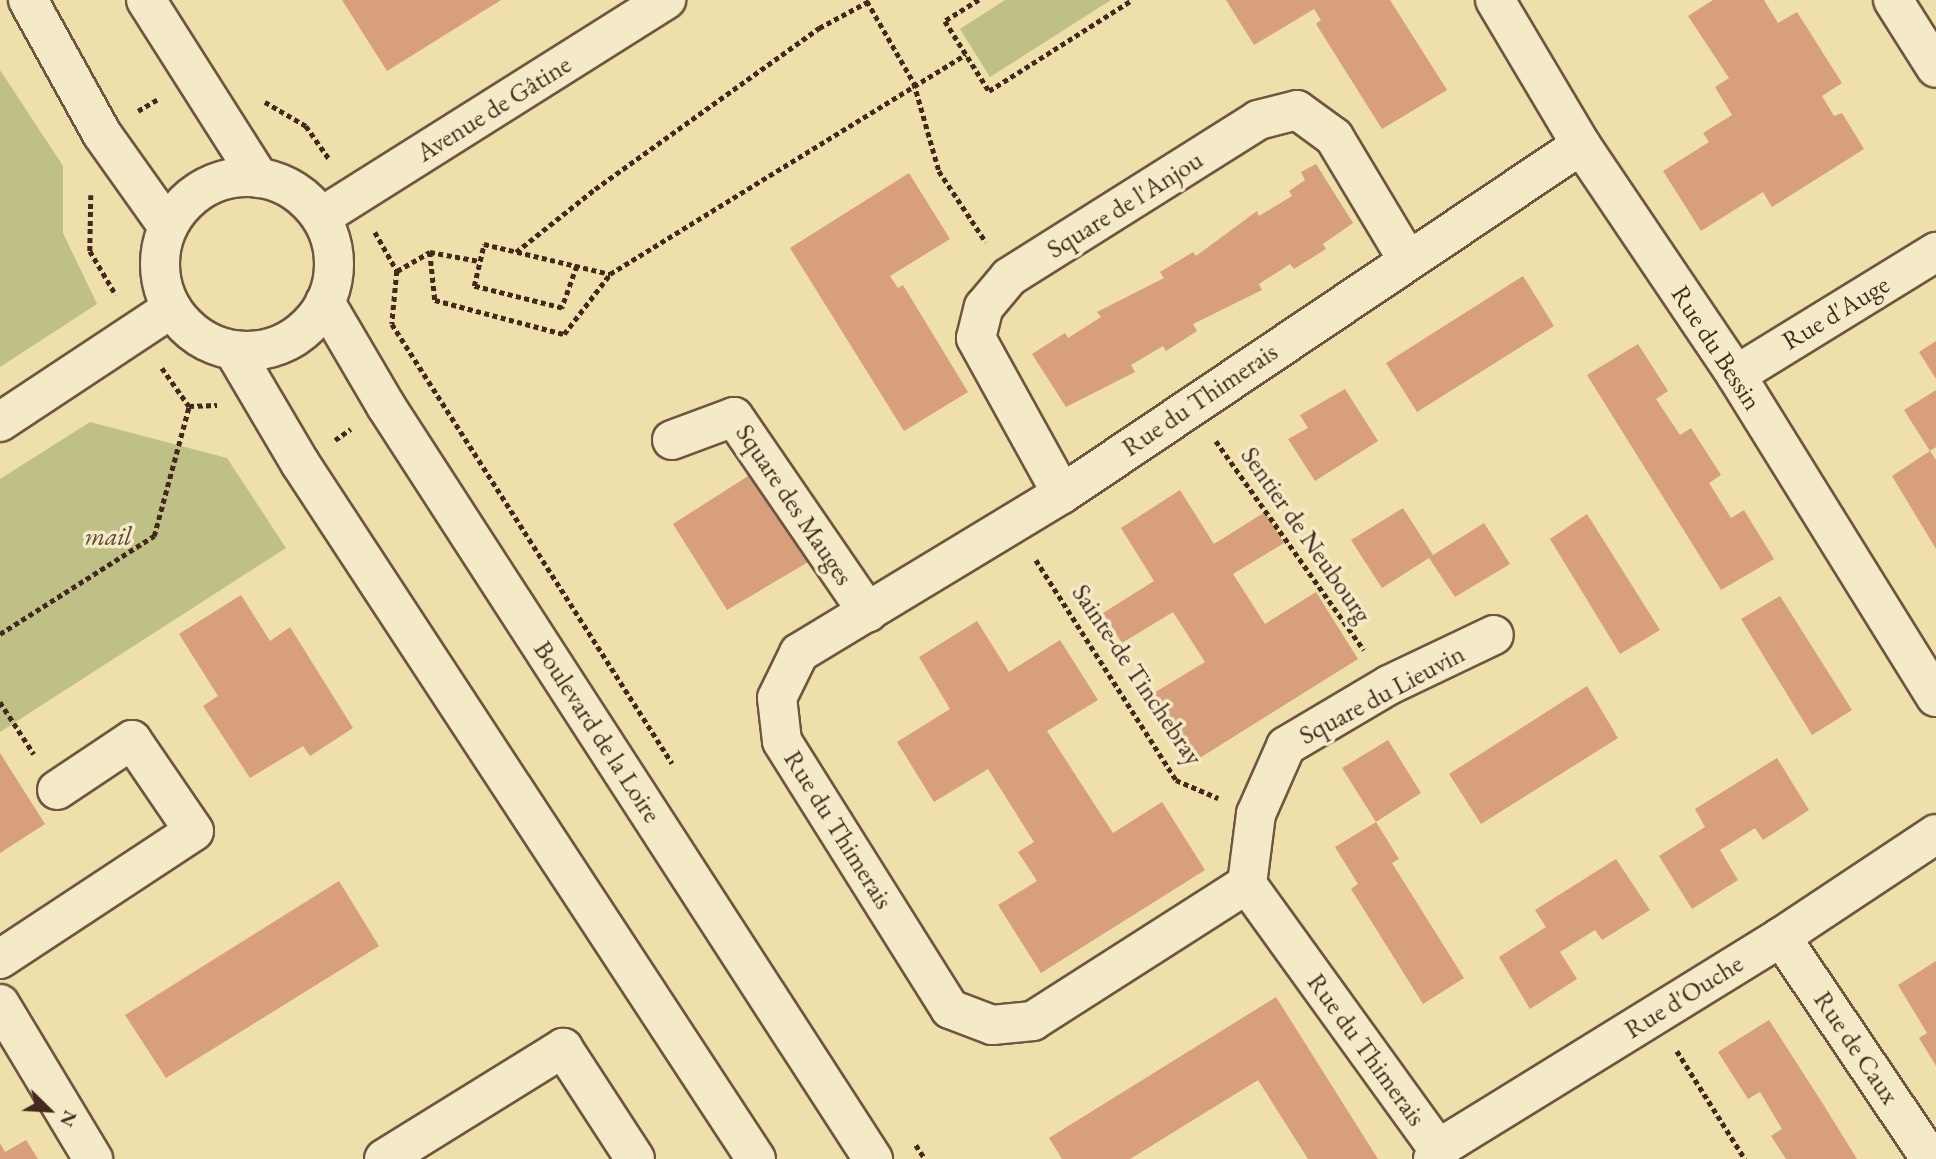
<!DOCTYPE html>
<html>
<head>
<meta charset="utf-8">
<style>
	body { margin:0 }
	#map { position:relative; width:1936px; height:1159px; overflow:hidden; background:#efdfab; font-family:"EB Garamond",serif }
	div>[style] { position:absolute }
	.green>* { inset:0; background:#bec086 }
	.building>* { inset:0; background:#d89f7d }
	.path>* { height:4.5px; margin-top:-2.25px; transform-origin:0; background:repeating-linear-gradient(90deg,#43291d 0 5px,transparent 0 8.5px) }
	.roads { filter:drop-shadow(2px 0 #6e5640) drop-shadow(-2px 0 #6e5640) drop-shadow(0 2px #6e5640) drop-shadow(0 -2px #6e5640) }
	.street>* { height:38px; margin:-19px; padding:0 19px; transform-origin:19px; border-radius:19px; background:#f5eac8 }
	.secondary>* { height:38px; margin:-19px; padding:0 19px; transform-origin:19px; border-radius:19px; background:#f5eac8 }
	.secondary>.ring { margin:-19px; padding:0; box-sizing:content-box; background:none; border:38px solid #f5eac8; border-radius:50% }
	span { translate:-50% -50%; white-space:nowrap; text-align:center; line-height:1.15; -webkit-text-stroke:7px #f5eac8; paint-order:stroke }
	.street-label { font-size:26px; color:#43291d }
	.park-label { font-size:26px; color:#5c4732; font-style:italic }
	.north { position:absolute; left:14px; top:1075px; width:70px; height:70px; -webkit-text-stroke:5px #f5eac8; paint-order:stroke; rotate:114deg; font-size:19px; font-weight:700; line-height:28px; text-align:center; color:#43291d }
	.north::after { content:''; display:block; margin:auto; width:24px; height:32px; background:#43291d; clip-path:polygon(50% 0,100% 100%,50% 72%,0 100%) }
</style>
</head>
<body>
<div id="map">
	<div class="green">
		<i style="clip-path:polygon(1005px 0,1111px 0,990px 77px,960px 29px)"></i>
		<i style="clip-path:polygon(0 70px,63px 166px,63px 233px,97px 304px,0 367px)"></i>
		<i style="clip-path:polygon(90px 422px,227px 458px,286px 548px,0 732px,0 479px)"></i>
	</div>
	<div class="building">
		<i style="clip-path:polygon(342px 0,501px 0,387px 71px)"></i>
		<i style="clip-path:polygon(1226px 0,1390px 0,1447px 90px,1382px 129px,1316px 24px,1321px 20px,1314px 9px,1254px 45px)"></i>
		<i style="clip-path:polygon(1713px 0,1764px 0,1778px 23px,1797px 12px,1842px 83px,1822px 96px,1834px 116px,1842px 113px,1864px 149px,1772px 207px,1763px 192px,1701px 231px,1663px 171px,1709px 142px,1703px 133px,1732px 115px,1715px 87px,1729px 78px,1688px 16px)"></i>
		<i style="clip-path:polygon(1316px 164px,1353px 223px,1323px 244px,1326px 249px,1294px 269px,1290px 264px,1259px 284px,1262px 290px,1193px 324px,1197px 331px,1166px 351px,1163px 346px,1131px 365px,1135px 372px,1066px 407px,1032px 354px,1065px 333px,1068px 338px,1101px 317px,1097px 312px,1164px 278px,1160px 272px,1193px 252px,1196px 256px,1257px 211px,1259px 216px,1292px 196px,1289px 191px,1305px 180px,1301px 172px)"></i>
		<i style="clip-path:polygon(909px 173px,950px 239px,890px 276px,898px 288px,903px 285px,968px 392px,904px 431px,790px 248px)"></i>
		<i style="clip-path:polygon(1523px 276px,1554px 326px,1417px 412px,1386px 363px)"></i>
		<i style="clip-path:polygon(1936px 341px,1936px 379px,1919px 352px)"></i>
		<i style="clip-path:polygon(1638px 344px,1668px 391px,1656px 399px,1680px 435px,1691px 428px,1721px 475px,1709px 483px,1731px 518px,1744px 510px,1774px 559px,1721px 590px,1587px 375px)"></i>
		<i style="clip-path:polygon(1345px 389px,1378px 441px,1315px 481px,1288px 439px,1308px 428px,1300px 415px)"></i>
		<i style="clip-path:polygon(1936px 390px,1936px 447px,1930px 451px,1936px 460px,1936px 549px,1892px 476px,1930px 451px,1904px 410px)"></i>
		<i style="clip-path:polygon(759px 469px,815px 558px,727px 610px,673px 524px)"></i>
		<i style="clip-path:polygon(1180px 490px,1214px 544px,1265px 512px,1284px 543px,1233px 574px,1265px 624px,1316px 592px,1358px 659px,1195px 761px,1154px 693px,1205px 662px,1173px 612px,1122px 643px,1103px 613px,1154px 581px,1121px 528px)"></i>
		<i style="clip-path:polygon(1403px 508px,1433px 555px,1484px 523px,1510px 564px,1455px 597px,1429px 558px,1382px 588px,1351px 540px)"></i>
		<i style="clip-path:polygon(1587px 514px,1660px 630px,1620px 654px,1550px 539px)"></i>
		<i style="clip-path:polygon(241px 595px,270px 641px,290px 627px,353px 728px,310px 756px,303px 746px,250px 778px,203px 706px,218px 696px,179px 634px)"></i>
		<i style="clip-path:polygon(1780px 596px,1852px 710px,1812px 735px,1741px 619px)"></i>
		<i style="clip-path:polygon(977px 621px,1009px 672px,1060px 640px,1098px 700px,1047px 731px,1113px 833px,1162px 802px,1205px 870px,1041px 973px,998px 905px,1037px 881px,1018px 852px,1034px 842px,988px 769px,934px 802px,897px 742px,950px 709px,919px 657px)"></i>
		<i style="clip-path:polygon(1587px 686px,1618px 738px,1481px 824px,1449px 774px)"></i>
		<i style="clip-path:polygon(1388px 740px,1421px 793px,1376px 822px,1399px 859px,1392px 863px,1464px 978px,1423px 1004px,1351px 889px,1358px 884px,1335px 847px,1376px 822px,1342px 768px)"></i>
		<i style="clip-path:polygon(0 753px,45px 824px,0 853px)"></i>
		<i style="clip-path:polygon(1777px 758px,1809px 810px,1763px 840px,1755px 828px,1720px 850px,1738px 880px,1692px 909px,1659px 856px,1705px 827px,1695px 809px)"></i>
		<i style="clip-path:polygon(1616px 859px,1650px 910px,1602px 940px,1595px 930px,1560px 952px,1577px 979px,1530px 1009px,1499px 957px,1546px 927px,1535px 910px)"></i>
		<i style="clip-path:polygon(339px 881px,379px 946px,166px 1078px,125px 1015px)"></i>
		<i style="clip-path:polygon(1936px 961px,1936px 1066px,1919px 1038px,1927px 1033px,1898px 985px)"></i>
		<i style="clip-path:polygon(1276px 997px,1378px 1159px,1308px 1159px,1258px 1080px,1130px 1159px,1062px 1159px,1049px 1138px)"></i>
		<i style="clip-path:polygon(1769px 1020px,1823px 1104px,1857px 1159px,1786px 1159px,1771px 1136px,1782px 1129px,1760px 1092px,1748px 1099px,1718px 1052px)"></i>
		<i style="clip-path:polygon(26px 1140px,38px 1159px,0 1159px,0 1143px,5px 1152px)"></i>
	</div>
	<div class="path">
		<i style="left:979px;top:0;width:40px;rotate:148deg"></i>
		<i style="left:945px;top:21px;width:83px;rotate:57.8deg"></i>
		<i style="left:989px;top:91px;width:169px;rotate:-32.5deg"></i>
		<i style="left:867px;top:1px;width:95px;rotate:60.2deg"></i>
		<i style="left:914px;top:83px;width:91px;rotate:74.1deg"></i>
		<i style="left:939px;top:171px;width:85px;rotate:56.5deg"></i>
		<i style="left:265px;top:102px;width:48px;rotate:30.3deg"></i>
		<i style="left:306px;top:126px;width:42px;rotate:54.8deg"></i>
		<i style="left:138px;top:111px;width:23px;rotate:-31deg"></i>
		<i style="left:91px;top:195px;width:56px;rotate:91deg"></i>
		<i style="left:90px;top:251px;width:51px;rotate:59.4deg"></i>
		<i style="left:375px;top:232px;width:45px;rotate:60.6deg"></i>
		<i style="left:397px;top:271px;width:53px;rotate:95.4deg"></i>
		<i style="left:392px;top:324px;width:521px;rotate:57.47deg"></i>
		<i style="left:430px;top:252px;width:50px;rotate:10.4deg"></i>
		<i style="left:516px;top:252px;width:101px;rotate:-38.6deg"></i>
		<i style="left:595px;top:189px;width:276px;rotate:-35.7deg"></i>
		<i style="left:819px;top:28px;width:59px;rotate:-28.3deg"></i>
		<i style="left:577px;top:266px;width:45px;rotate:109.7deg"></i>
		<i style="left:562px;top:308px;width:91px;rotate:-166deg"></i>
		<i style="left:474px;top:286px;width:43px;rotate:-76.6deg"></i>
		<i style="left:484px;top:244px;width:130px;rotate:13.4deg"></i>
		<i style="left:610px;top:274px;width:418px;rotate:-31.7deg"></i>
		<i style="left:397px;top:271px;width:38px;rotate:-30deg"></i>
		<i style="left:430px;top:252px;width:48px;rotate:84.1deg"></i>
		<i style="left:435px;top:300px;width:133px;rotate:14.8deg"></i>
		<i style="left:564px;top:334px;width:76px;rotate:-52.5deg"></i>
		<i style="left:162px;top:368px;width:47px;rotate:54.6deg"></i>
		<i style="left:189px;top:406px;width:28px;rotate:-2deg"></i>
		<i style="left:335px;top:440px;width:19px;rotate:-35deg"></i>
		<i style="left:1216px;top:441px;width:256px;rotate:54.7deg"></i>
		<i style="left:1036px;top:560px;width:261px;rotate:57.5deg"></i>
		<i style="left:1176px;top:780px;width:46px;rotate:23.2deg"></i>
		<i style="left:0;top:634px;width:183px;rotate:-32.5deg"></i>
		<i style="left:154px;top:536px;width:135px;rotate:-74.9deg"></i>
		<i style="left:0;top:702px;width:62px;rotate:56.8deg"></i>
		<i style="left:1677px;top:1051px;width:128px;rotate:57.8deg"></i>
		<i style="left:916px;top:1145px;width:17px;rotate:57deg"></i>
	</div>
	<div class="roads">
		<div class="street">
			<i style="left:1495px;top:0;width:169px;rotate:59.3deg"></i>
			<i style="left:1581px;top:145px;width:277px;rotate:56deg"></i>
			<i style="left:1736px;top:375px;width:379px;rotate:58.2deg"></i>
			<i style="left:1893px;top:0;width:80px;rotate:57.7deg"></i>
			<i style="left:321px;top:217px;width:408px;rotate:-32.2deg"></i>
			<i style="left:1736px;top:375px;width:235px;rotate:-31.6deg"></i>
			<i style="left:0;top:422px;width:205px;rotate:-33.5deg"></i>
			<i style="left:672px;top:440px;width:66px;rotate:-20.4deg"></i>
			<i style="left:734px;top:417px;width:237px;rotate:55.6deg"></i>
			<i style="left:1062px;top:494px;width:178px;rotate:-118.9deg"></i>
			<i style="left:976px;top:338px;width:32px;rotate:-76deg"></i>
			<i style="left:984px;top:307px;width:39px;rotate:-50deg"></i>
			<i style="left:1009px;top:277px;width:294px;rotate:-32.2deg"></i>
			<i style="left:1258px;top:120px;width:40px;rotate:-14.4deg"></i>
			<i style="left:1297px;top:110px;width:46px;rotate:36.1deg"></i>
			<i style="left:1334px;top:137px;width:142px;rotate:59.1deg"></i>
			<i style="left:1247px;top:884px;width:71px;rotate:-82.7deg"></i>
			<i style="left:1256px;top:814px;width:74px;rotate:-66.2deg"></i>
			<i style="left:1286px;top:746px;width:120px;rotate:-30.6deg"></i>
			<i style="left:1389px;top:685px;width:116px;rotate:-25.5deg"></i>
			<i style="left:1781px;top:937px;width:268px;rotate:56deg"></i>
			<i style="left:0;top:959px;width:232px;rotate:-33.4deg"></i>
			<i style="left:194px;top:831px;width:110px;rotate:-124.3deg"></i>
			<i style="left:132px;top:740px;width:90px;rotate:146.3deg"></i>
			<i style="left:0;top:1004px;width:181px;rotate:59deg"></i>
			<i style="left:1438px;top:1149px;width:327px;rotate:-125.8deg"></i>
			<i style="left:1247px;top:884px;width:254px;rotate:147.4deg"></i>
			<i style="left:1033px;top:1021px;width:41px;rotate:174.4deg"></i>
			<i style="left:992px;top:1025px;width:45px;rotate:-159.1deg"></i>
			<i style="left:950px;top:1009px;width:316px;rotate:-122.1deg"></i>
			<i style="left:782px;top:741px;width:43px;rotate:-96.6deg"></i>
			<i style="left:777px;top:698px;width:50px;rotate:-63.9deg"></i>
			<i style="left:799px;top:653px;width:307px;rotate:-31.2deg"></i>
			<i style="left:1062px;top:494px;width:625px;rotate:-33.92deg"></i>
			<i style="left:384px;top:1159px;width:211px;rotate:-31.8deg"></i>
			<i style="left:563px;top:1048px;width:132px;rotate:57deg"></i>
			<i style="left:1433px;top:1159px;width:11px;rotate:-63deg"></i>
			<i style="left:1438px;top:1149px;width:403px;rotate:-31.7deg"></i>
			<i style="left:1781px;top:937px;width:186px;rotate:-33.6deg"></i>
		</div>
		<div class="secondary">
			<i style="left:28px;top:0;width:153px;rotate:61.1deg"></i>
			<i style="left:102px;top:134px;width:114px;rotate:54.6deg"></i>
			<i style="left:146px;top:0;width:211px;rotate:57.6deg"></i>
			<i class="ring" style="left:160px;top:177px;width:136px;height:136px"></i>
			<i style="left:325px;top:302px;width:121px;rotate:59.6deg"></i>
			<i style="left:386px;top:406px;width:897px;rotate:57.11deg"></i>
			<i style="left:234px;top:351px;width:130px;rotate:59.5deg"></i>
			<i style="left:300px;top:463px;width:832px;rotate:56.77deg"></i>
		</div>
	</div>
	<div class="street-label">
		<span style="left:494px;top:109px;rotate:-32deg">Avenue de Gâtine</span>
		<span style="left:1125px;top:205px;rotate:-32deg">Square de l'Anjou</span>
		<span style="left:1836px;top:313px;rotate:-31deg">Rue d'Auge</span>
		<span style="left:1716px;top:348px;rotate:57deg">Rue du Bessin</span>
		<span style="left:1200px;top:400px;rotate:-34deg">Rue du Thimerais</span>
		<span style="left:794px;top:505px;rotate:56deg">Square des Mauges</span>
		<span style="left:1306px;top:535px;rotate:55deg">Sentier de Neubourg</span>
		<span style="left:1137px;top:675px;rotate:56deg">Sainte-de Tinchebray</span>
		<span style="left:1382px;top:695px;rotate:-28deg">Square du Lieuvin</span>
		<span style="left:597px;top:732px;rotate:57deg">Boulevard de la Loire</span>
		<span style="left:838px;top:830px;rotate:58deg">Rue du Thimerais</span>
		<span style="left:1684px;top:997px;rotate:-32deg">Rue d'Ouche</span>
		<span style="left:1856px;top:1048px;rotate:56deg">Rue de Caux</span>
		<span style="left:1366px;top:1050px;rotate:54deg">Rue du Thimerais</span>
	</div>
	<div class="park-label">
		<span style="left:108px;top:537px">mail</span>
	</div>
	<div class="north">N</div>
</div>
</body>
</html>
